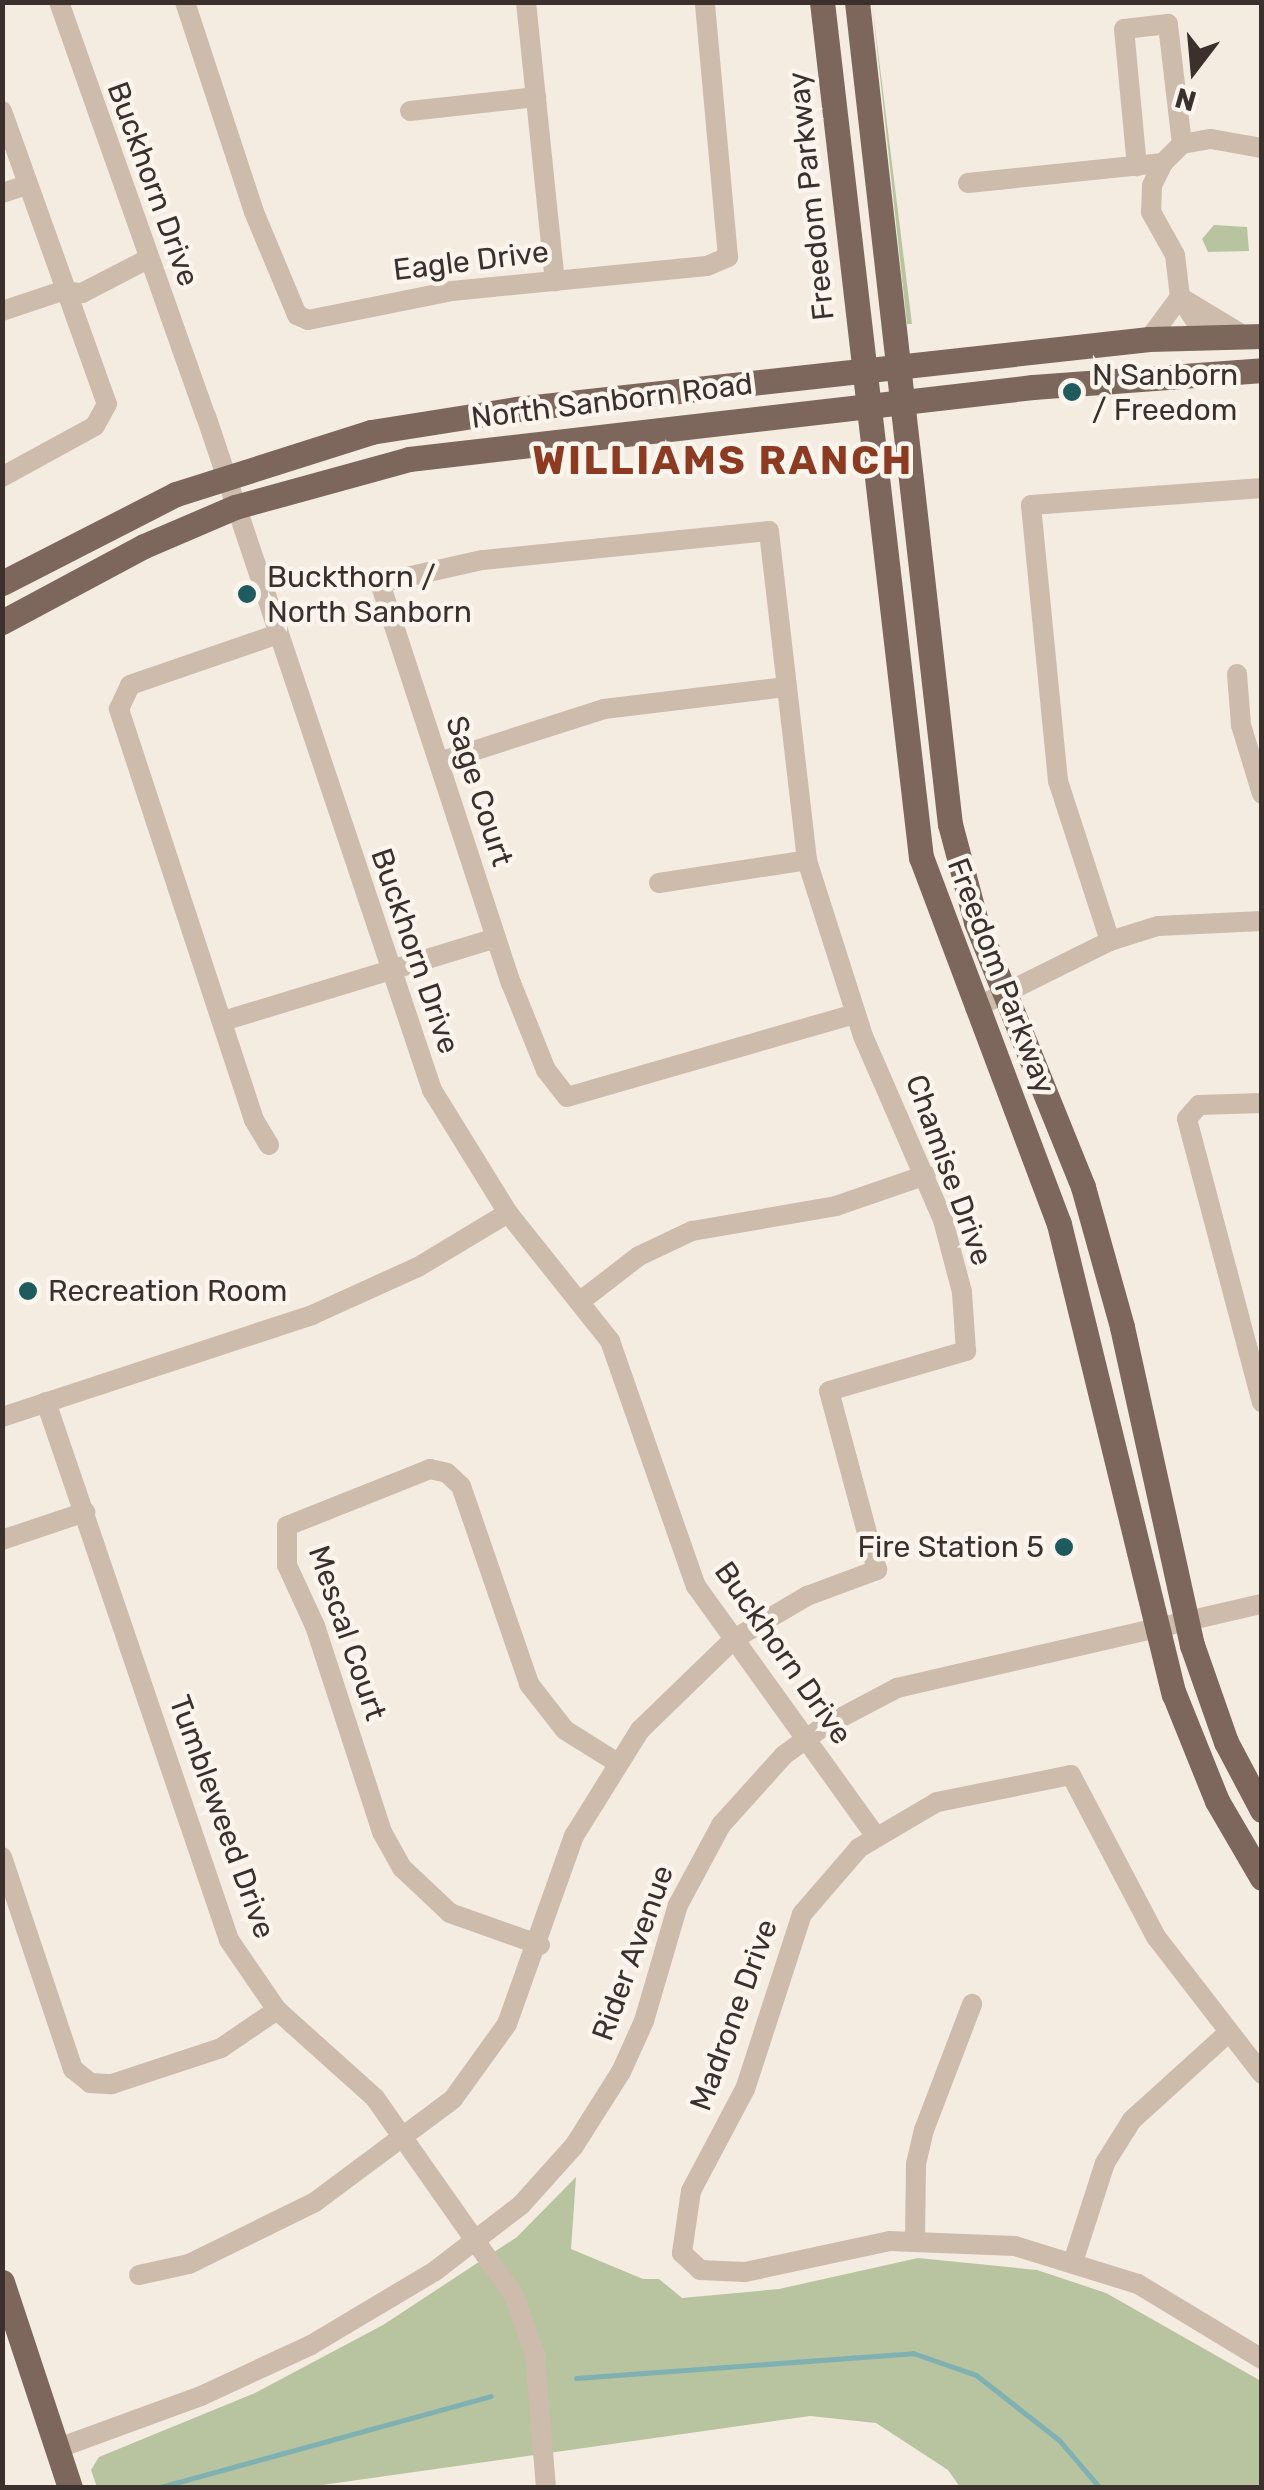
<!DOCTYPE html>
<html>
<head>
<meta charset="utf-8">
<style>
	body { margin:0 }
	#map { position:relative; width:1264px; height:2490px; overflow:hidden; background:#f4ebe1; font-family:Rubik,sans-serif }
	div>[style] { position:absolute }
	.green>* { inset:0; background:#b8c4a0 }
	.stream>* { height:5px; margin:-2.5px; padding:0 2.5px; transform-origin:2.5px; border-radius:2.5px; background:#7fb0b2 }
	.minor>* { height:20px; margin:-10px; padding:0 10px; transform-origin:10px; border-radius:10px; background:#cdbbac }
	.major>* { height:25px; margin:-12.5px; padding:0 12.5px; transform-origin:12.5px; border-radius:12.5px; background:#7d675c }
	.dots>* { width:28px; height:28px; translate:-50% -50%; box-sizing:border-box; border:5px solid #fbf5ee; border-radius:50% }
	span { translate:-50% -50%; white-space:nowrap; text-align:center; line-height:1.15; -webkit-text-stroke:9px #fbf5ee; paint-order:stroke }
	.street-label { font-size:30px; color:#3b302b }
	.poi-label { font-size:30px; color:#3b302b }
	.left { translate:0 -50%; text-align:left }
	.right { translate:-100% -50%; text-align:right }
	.district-label { font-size:40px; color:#8c3b22; font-weight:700; letter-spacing:2.5px }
	.frame { position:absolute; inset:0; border:5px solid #3b302b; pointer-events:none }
	.north { position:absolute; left:1144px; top:20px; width:100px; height:100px; -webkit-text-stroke:8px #fbf5ee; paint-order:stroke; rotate:196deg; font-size:28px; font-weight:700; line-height:40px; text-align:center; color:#3b302b }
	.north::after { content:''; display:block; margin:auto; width:35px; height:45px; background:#3b302b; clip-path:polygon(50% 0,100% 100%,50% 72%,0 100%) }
</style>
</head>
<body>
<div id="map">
	<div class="green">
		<i style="clip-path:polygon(872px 3px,912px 324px,907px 324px,884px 112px)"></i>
		<i style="clip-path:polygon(1214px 225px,1247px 227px,1249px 251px,1208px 252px,1202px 239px)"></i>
		<i style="clip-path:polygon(576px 2177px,571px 2249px,643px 2279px,659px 2279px,682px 2298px,779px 2289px,918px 2258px,1037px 2270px,1106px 2293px,1261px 2381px,1261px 2487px,960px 2487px,948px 2470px,876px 2423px,810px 2416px,308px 2487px,97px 2487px,91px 2470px,99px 2457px,255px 2393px,383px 2325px,517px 2237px)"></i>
	</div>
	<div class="stream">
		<i style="left:576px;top:2378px;width:338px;rotate:-4.2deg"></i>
		<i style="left:913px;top:2353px;width:67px;rotate:19.2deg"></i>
		<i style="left:976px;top:2375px;width:105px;rotate:38.1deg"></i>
		<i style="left:1059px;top:2440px;width:63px;rotate:49.5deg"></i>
		<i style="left:157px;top:2488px;width:346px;rotate:-15.4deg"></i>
	</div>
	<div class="minor">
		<i style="left:59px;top:2px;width:439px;rotate:70.5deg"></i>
		<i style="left:206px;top:416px;width:711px;rotate:71.46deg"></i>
		<i style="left:432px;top:1090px;width:145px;rotate:58.3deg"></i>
		<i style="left:508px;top:1213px;width:164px;rotate:51.4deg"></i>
		<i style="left:610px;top:1341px;width:260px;rotate:70.7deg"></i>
		<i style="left:696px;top:1586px;width:307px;rotate:54.3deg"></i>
		<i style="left:185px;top:2px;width:221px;rotate:71.8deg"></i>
		<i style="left:254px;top:212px;width:112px;rotate:67.3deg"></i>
		<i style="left:297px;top:315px;width:12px;rotate:24deg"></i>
		<i style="left:308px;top:320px;width:147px;rotate:-11.4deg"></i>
		<i style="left:452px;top:291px;width:256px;rotate:-5.6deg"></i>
		<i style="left:707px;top:266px;width:23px;rotate:-23deg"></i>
		<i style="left:728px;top:257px;width:256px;rotate:-95.2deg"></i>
		<i style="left:526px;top:2px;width:281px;rotate:84.1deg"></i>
		<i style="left:2px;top:111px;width:311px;rotate:70.3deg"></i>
		<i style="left:107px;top:404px;width:25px;rotate:119deg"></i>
		<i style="left:95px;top:426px;width:106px;rotate:151.3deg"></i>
		<i style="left:410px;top:111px;width:127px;rotate:-6.3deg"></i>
		<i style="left:1182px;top:144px;width:29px;rotate:-10deg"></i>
		<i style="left:1211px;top:139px;width:52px;rotate:10deg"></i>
		<i style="left:1163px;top:163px;width:25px;rotate:116deg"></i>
		<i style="left:1152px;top:186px;width:26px;rotate:92deg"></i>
		<i style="left:1151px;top:212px;width:49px;rotate:60.8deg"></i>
		<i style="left:1175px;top:255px;width:42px;rotate:83.2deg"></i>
		<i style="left:1180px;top:297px;width:74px;rotate:31.1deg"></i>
		<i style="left:968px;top:183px;width:196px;rotate:-5.9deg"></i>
		<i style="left:1163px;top:163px;width:27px;rotate:-45deg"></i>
		<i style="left:1182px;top:144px;width:121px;rotate:-96.7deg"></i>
		<i style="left:1168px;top:24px;width:44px;rotate:173.5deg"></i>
		<i style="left:1124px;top:29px;width:138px;rotate:84.6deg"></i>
		<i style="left:2px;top:193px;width:26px;rotate:-18deg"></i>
		<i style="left:2px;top:311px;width:63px;rotate:-18.4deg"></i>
		<i style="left:62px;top:291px;width:20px;rotate:6deg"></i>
		<i style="left:82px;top:293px;width:72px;rotate:-27.3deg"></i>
		<i style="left:1149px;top:339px;width:52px;rotate:-53.6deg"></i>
		<i style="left:1180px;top:297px;width:46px;rotate:57.3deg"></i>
		<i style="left:1237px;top:674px;width:51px;rotate:85.5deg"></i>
		<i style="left:1241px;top:725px;width:72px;rotate:73.1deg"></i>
		<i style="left:439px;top:762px;width:173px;rotate:-17.8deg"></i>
		<i style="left:604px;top:709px;width:184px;rotate:-6.9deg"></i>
		<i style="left:659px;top:883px;width:150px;rotate:-8.8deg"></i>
		<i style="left:1110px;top:941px;width:168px;rotate:-108deg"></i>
		<i style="left:1058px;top:781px;width:277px;rotate:-95.6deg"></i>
		<i style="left:1031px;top:505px;width:232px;rotate:-4.2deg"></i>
		<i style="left:975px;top:1008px;width:151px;rotate:-26.4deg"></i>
		<i style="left:1110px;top:941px;width:50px;rotate:-17.4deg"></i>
		<i style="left:1158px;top:926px;width:104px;rotate:-2.8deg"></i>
		<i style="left:223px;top:1021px;width:285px;rotate:-16.9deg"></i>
		<i style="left:1262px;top:1103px;width:63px;rotate:178.2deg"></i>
		<i style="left:1199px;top:1105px;width:18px;rotate:131deg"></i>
		<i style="left:1187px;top:1119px;width:293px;rotate:75.2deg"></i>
		<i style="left:269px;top:1145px;width:29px;rotate:-121deg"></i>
		<i style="left:254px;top:1120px;width:433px;rotate:-108.2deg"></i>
		<i style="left:119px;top:709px;width:26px;rotate:-65deg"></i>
		<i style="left:130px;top:685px;width:157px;rotate:-19deg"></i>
		<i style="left:582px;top:1300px;width:72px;rotate:-37.7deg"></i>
		<i style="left:639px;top:1256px;width:59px;rotate:-25.3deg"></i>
		<i style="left:692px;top:1231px;width:146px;rotate:-9.8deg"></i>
		<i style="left:836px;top:1206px;width:95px;rotate:-19deg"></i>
		<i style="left:46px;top:1402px;width:568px;rotate:71.21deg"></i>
		<i style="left:229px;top:1940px;width:85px;rotate:55.6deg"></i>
		<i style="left:277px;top:2010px;width:132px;rotate:41.9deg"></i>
		<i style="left:375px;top:2098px;width:242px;rotate:54.9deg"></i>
		<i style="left:514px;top:2296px;width:62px;rotate:70.1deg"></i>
		<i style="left:535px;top:2354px;width:134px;rotate:85.3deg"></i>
		<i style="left:2px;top:1417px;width:326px;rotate:-18.2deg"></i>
		<i style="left:312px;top:1315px;width:116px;rotate:-24.4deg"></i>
		<i style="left:418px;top:1267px;width:105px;rotate:-31deg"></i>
		<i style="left:2px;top:1540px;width:88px;rotate:-18.6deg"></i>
		<i style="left:2px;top:1857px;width:224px;rotate:71.5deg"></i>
		<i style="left:73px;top:2069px;width:22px;rotate:39deg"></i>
		<i style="left:90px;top:2083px;width:22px;rotate:3deg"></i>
		<i style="left:112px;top:2084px;width:115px;rotate:-18.3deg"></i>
		<i style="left:221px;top:2048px;width:68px;rotate:-34.2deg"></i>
		<i style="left:540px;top:1945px;width:96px;rotate:-160.4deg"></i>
		<i style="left:450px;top:1913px;width:66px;rotate:-136.8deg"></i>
		<i style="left:402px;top:1868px;width:41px;rotate:-119.1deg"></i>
		<i style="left:382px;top:1832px;width:217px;rotate:-108deg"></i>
		<i style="left:315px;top:1626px;width:67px;rotate:-114.7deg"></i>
		<i style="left:287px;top:1565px;width:39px;rotate:-90deg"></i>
		<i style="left:287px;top:1526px;width:154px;rotate:-21.7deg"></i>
		<i style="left:430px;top:1469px;width:17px;rotate:13deg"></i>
		<i style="left:447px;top:1473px;width:19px;rotate:43deg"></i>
		<i style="left:461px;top:1486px;width:209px;rotate:71deg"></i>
		<i style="left:529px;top:1684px;width:58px;rotate:52deg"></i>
		<i style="left:565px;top:1730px;width:60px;rotate:32.1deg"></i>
		<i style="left:1262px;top:2074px;width:173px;rotate:-127.7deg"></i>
		<i style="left:1156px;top:1937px;width:183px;rotate:-117.7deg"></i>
		<i style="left:1071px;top:1775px;width:137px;rotate:168.6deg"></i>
		<i style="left:937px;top:1802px;width:91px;rotate:149.5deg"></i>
		<i style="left:859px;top:1848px;width:87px;rotate:130.8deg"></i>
		<i style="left:802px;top:1914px;width:184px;rotate:108deg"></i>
		<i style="left:745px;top:2089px;width:115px;rotate:117.9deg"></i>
		<i style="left:691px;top:2191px;width:63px;rotate:98.3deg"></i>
		<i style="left:682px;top:2253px;width:25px;rotate:43deg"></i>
		<i style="left:700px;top:2270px;width:45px;rotate:2.5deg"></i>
		<i style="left:745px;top:2272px;width:147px;rotate:-12.1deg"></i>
		<i style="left:889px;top:2241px;width:126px;rotate:2.3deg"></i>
		<i style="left:1015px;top:2246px;width:129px;rotate:17.2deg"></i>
		<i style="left:1138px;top:2284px;width:145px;rotate:31.2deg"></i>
		<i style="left:915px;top:2239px;width:75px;rotate:-89.2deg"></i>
		<i style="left:916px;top:2164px;width:35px;rotate:-77deg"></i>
		<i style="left:924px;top:2130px;width:135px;rotate:-69.1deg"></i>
		<i style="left:1074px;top:2259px;width:101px;rotate:-72.1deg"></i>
		<i style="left:1105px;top:2163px;width:51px;rotate:-57.9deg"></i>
		<i style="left:1132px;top:2120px;width:130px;rotate:-42.2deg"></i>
		<i style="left:139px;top:2275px;width:51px;rotate:-12.4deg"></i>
		<i style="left:189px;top:2264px;width:140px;rotate:-26.2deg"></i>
		<i style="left:315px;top:2202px;width:172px;rotate:-36.7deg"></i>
		<i style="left:453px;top:2099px;width:92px;rotate:-54.2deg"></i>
		<i style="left:507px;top:2024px;width:200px;rotate:-70.4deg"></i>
		<i style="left:574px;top:1836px;width:125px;rotate:-58.1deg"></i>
		<i style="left:640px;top:1730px;width:131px;rotate:-44.1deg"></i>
		<i style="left:734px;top:1639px;width:85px;rotate:-30.5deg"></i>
		<i style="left:807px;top:1596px;width:75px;rotate:-20.4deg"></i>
		<i style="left:877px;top:1570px;width:185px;rotate:-105deg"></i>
		<i style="left:829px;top:1391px;width:143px;rotate:-16.3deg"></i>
		<i style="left:966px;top:1351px;width:59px;rotate:-93.9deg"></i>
		<i style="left:962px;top:1292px;width:74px;rotate:-104.8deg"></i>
		<i style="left:943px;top:1220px;width:201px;rotate:-113.5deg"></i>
		<i style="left:863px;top:1036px;width:185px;rotate:-107.7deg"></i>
		<i style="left:807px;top:860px;width:331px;rotate:-96.6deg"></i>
		<i style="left:769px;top:531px;width:288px;rotate:174.2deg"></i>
		<i style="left:482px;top:560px;width:105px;rotate:167.3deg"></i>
		<i style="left:380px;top:583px;width:421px;rotate:71.9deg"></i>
		<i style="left:511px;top:983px;width:94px;rotate:68.1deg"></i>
		<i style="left:546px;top:1070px;width:34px;rotate:52deg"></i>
		<i style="left:567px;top:1097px;width:300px;rotate:-16.1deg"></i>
		<i style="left:56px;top:2449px;width:154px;rotate:-20.1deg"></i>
		<i style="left:201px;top:2396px;width:121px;rotate:-24.9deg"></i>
		<i style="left:311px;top:2345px;width:144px;rotate:-30.8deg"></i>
		<i style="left:435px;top:2271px;width:108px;rotate:-37.5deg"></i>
		<i style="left:521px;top:2205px;width:79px;rotate:-48.1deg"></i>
		<i style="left:574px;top:2146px;width:88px;rotate:-57.6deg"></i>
		<i style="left:621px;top:2072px;width:56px;rotate:-65.7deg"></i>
		<i style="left:644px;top:2021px;width:121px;rotate:-73.7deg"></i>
		<i style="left:678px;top:1905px;width:91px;rotate:-61.7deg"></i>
		<i style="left:721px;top:1825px;width:94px;rotate:-48deg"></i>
		<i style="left:784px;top:1755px;width:48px;rotate:-35.7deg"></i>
		<i style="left:823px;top:1727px;width:84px;rotate:-27.8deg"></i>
		<i style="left:897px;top:1688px;width:375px;rotate:-13deg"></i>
	</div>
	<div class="major">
		<i style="left:822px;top:2px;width:861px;rotate:83.4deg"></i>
		<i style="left:921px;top:857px;width:392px;rotate:69.4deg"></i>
		<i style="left:1059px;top:1224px;width:484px;rotate:76.3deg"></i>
		<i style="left:1174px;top:1694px;width:115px;rotate:68.1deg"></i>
		<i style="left:1217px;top:1801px;width:89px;rotate:59.7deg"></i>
		<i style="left:857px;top:2px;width:827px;rotate:83.55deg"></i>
		<i style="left:950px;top:824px;width:101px;rotate:75.1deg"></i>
		<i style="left:976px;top:922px;width:286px;rotate:68deg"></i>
		<i style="left:1083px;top:1187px;width:145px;rotate:74.4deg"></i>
		<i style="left:1122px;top:1327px;width:326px;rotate:77.6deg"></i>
		<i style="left:1192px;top:1645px;width:103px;rotate:70.7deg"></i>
		<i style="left:1226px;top:1742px;width:77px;rotate:62.1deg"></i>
		<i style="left:2px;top:583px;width:195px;rotate:-27.1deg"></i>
		<i style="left:176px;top:494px;width:205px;rotate:-17.6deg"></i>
		<i style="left:371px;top:432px;width:148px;rotate:-9deg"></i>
		<i style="left:517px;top:409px;width:636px;rotate:-6.32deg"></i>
		<i style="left:1149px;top:339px;width:113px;rotate:-1.5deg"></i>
		<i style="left:2px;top:622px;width:161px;rotate:-28.2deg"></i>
		<i style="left:144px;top:546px;width:99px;rotate:-23.2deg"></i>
		<i style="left:235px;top:507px;width:180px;rotate:-15.4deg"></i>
		<i style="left:409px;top:459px;width:628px;rotate:-6.58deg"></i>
		<i style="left:1033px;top:387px;width:230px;rotate:-4.2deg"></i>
		<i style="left:2px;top:2282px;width:217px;rotate:71.7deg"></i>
	</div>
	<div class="dots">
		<i style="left:1072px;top:392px;background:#1f5a5e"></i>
		<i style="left:247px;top:594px;background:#1f5a5e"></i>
		<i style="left:28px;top:1291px;background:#1f5a5e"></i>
		<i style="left:1064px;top:1547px;background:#1f5a5e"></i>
	</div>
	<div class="street-label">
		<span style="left:153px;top:184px;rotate:70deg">Buckhorn Drive</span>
		<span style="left:811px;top:196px;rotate:-96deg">Freedom Parkway</span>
		<span style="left:471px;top:261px;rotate:-7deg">Eagle Drive</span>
		<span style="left:612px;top:401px;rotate:-7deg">North Sanborn Road</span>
		<span style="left:479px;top:791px;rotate:72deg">Sage Court</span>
		<span style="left:415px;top:951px;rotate:71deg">Buckhorn Drive</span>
		<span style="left:1001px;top:976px;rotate:69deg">Freedom Parkway</span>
		<span style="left:949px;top:1170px;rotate:70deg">Chamise Drive</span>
		<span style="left:347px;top:1633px;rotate:71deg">Mescal Court</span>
		<span style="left:783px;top:1653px;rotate:55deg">Buckhorn Drive</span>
		<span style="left:222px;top:1817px;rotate:70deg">Tumbleweed Drive</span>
		<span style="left:633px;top:1953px;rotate:-70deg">Rider Avenue</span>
		<span style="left:734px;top:2015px;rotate:-70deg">Madrone Drive</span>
	</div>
	<div class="poi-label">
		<span class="left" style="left:1092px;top:392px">N Sanborn<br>/ Freedom</span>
		<span class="left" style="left:267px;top:594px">Buckthorn /<br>North Sanborn</span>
		<span class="left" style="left:48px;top:1291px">Recreation Room</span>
		<span class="right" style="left:1044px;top:1547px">Fire Station 5</span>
	</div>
	<div class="district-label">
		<span style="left:723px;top:461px">WILLIAMS RANCH</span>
	</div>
	<div class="frame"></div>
	<div class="north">N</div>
</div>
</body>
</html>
